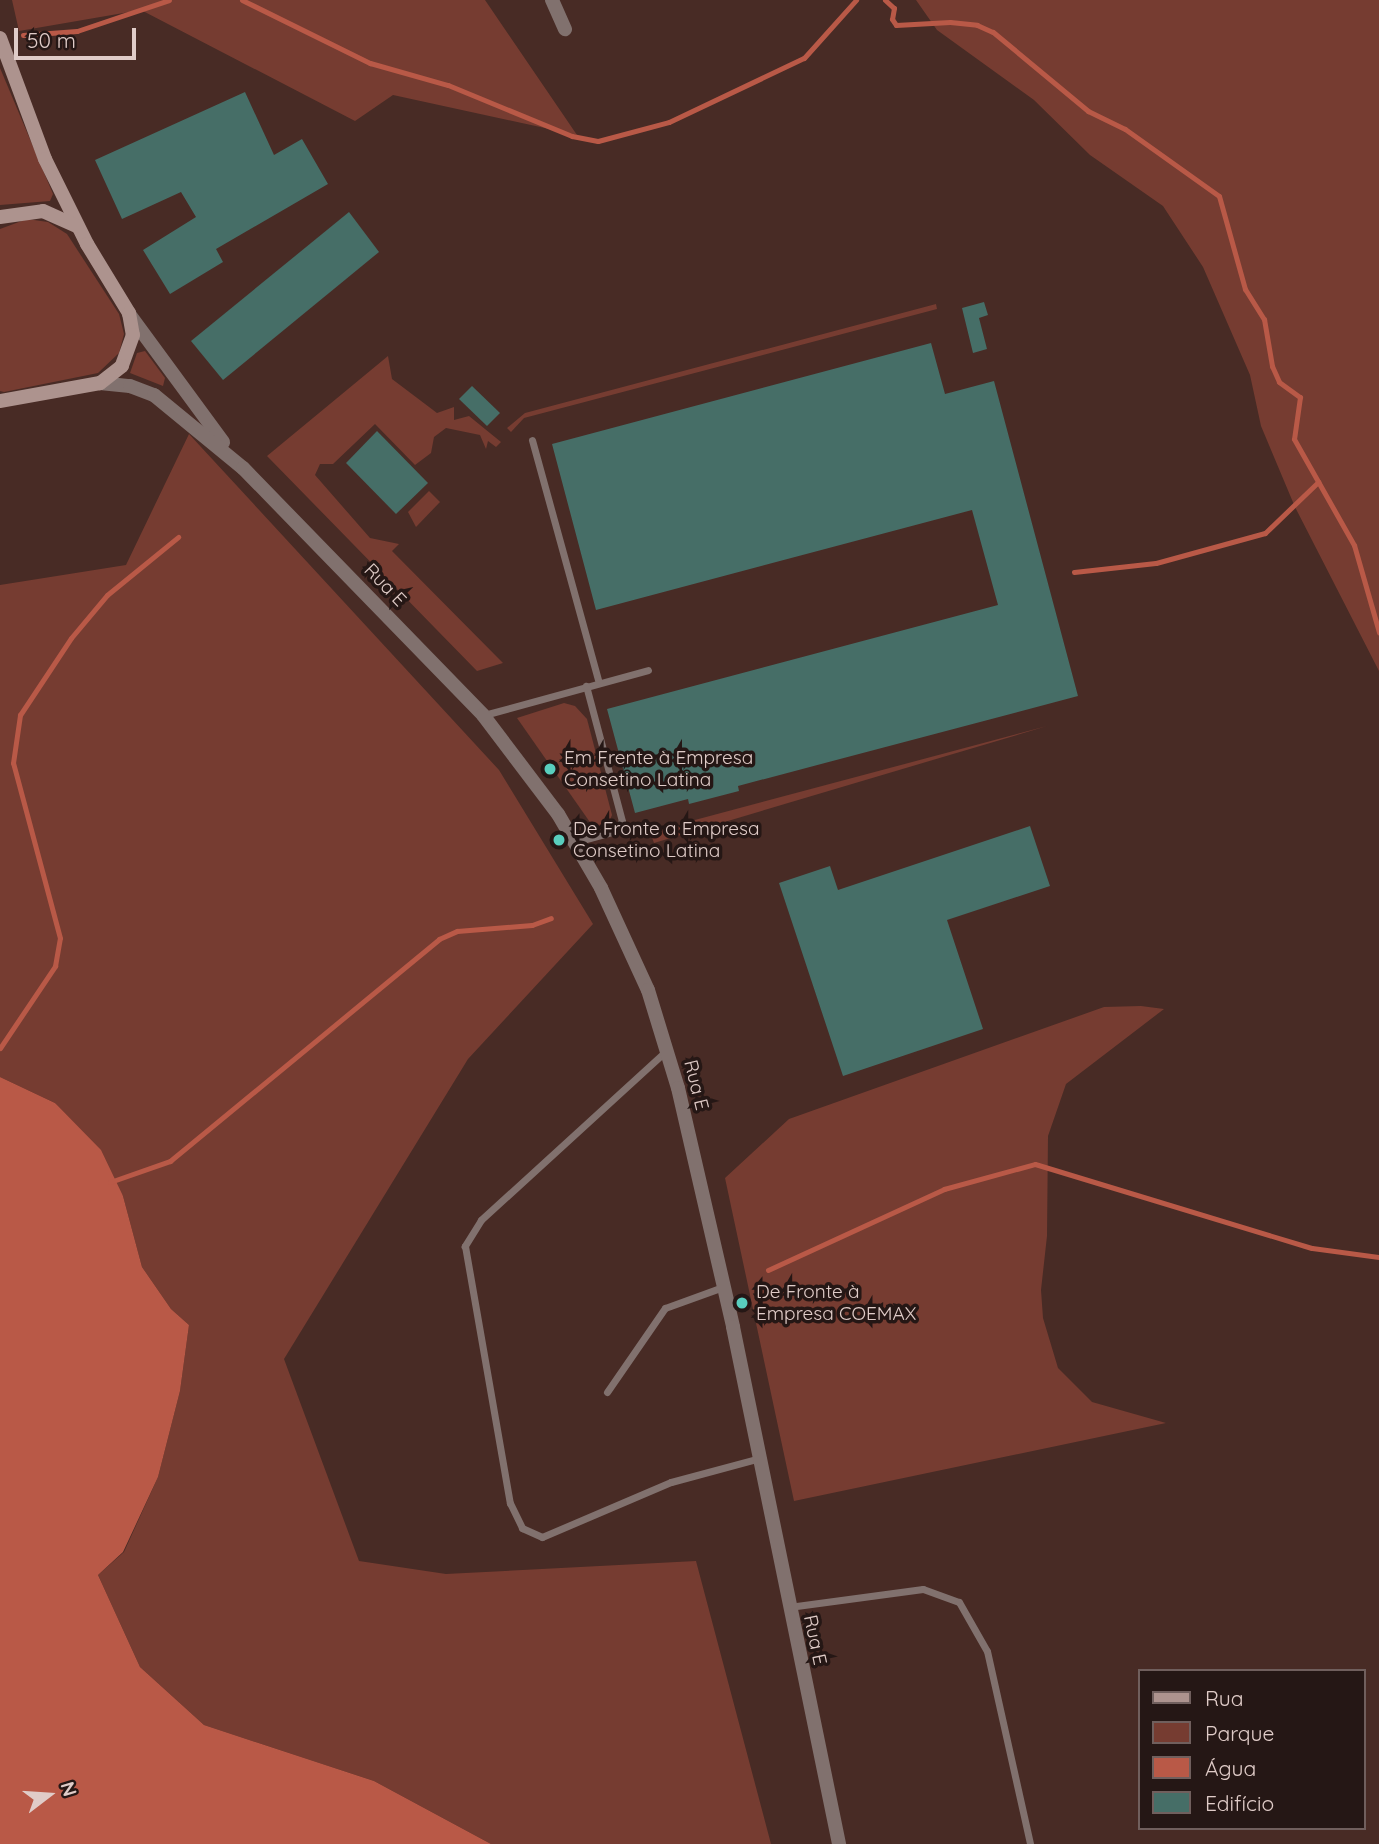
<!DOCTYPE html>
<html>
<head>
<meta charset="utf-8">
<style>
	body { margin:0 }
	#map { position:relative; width:1379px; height:1844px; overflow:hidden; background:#482b25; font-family:Quicksand,sans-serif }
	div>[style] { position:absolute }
	.green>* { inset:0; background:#763c31 }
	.water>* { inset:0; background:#b95947 }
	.stream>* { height:5px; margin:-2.5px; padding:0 2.5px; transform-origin:2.5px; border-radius:2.5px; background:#b95947 }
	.building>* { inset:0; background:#466e67 }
	.lane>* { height:7px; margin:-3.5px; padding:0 3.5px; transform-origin:3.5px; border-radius:3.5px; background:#81716e }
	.street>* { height:14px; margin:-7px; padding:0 7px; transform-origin:7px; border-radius:7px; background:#81716e }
	.secondary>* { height:14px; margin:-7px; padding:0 7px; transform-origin:7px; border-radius:7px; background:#ad938e }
	.dots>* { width:19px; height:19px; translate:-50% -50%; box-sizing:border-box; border:4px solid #251715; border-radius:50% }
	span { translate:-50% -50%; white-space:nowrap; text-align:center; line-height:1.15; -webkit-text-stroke:7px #251715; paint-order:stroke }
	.street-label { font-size:19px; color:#e0ccc8 }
	.poi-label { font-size:19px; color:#e0ccc8 }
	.left { translate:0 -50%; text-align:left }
	.legend { position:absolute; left:1138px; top:1669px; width:228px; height:161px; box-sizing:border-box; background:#251715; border:2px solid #705f5d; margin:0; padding:9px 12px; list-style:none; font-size:21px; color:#e0ccc8 }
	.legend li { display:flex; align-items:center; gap:14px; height:35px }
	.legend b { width:35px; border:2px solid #705f5d }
	.north { position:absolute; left:14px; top:1760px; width:70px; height:70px; -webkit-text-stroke:5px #251715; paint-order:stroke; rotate:73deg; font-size:19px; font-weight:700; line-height:28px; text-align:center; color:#e0ccc8 }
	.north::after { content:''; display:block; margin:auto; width:24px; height:32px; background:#e0ccc8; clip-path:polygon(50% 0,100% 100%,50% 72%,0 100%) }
	.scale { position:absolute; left:14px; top:28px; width:122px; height:32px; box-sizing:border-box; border:4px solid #e0ccc8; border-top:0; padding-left:9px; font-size:21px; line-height:24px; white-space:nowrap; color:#e0ccc8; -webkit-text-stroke:5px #251715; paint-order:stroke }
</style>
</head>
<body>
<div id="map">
	<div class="green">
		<i style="clip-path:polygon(12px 0,485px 0,577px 135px,393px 95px,355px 121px,141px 10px,19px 31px)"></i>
		<i style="clip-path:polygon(916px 0,1379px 0,1379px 671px,1295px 507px,1261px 426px,1250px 375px,1203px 267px,1163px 206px,1090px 155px,1034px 100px,937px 30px)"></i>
		<i style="clip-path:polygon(0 68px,53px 194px,50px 201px,0 205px)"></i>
		<i style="clip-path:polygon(27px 219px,48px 222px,67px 234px,119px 314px,124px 334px,119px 353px,98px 373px,4px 392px,0 391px,0 229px)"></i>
		<i style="clip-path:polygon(936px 304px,937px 309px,524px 418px,511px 432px,507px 428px,525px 413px)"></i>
		<i style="clip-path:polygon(145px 351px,165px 378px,163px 386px,130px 373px,137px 353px)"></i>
		<i style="clip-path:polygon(388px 356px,392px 379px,437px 413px,454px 407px,454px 420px,469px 416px,501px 442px,496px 447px,488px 441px,486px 449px,480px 435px,446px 428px,434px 437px,431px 453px,415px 465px,375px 424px,333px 464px,320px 464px,315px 475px,370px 538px,399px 544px,392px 551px,503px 663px,477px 671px,267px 456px)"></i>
		<i style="clip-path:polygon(189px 434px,499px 770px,593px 924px,468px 1059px,284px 1359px,359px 1561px,446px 1574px,696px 1561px,771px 1844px,491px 1844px,374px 1781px,204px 1725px,140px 1667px,98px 1575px,124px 1552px,158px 1477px,180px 1391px,189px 1325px,171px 1309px,142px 1267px,123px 1196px,55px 1103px,0 1077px,0 585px,126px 565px)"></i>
		<i style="clip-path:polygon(429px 491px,440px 502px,416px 527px,408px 512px)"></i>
		<i style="clip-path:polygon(564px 703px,575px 706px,587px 719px,612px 815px,609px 822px,594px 828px,517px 718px)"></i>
		<i style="clip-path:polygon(1047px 726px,654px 843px,650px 832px)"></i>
		<i style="clip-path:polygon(1141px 1006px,1164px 1009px,1066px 1084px,1048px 1136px,1047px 1236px,1041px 1290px,1043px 1318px,1058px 1368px,1092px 1402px,1166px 1423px,794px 1501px,725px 1178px,789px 1119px,1104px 1007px)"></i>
	</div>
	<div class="water">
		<i style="clip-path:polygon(0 1077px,55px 1103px,101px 1150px,123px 1196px,142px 1267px,171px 1309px,189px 1325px,180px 1391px,158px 1477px,123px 1552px,98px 1575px,140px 1667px,204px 1725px,374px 1781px,491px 1844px,0 1844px)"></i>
	</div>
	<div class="stream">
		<i style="left:242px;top:0;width:143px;rotate:26.2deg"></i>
		<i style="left:370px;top:63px;width:81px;rotate:15.8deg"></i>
		<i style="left:448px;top:85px;width:134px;rotate:22.4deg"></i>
		<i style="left:572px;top:136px;width:26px;rotate:11deg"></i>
		<i style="left:598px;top:141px;width:73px;rotate:-15deg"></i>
		<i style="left:669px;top:122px;width:149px;rotate:-25.4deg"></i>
		<i style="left:804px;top:58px;width:78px;rotate:-48.1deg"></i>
		<i style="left:885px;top:0;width:12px;rotate:42deg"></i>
		<i style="left:894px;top:8px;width:11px;rotate:100deg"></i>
		<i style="left:892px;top:19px;width:7px;rotate:56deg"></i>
		<i style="left:896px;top:25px;width:54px;rotate:-3.2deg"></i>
		<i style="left:950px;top:22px;width:27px;rotate:6deg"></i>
		<i style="left:977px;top:25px;width:17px;rotate:24deg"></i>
		<i style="left:993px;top:32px;width:124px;rotate:39.7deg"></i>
		<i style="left:1088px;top:111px;width:41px;rotate:25.9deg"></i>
		<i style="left:1125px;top:129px;width:115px;rotate:35.5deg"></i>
		<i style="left:1219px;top:196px;width:97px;rotate:74.4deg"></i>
		<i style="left:1245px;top:289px;width:36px;rotate:58deg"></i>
		<i style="left:1264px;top:319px;width:48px;rotate:80.3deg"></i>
		<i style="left:1272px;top:366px;width:17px;rotate:66deg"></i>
		<i style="left:1279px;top:382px;width:26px;rotate:36deg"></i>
		<i style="left:1300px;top:397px;width:42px;rotate:98.1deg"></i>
		<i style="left:1294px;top:439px;width:122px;rotate:60.5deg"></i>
		<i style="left:1354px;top:545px;width:91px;rotate:74deg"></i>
		<i style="left:23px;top:35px;width:54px;rotate:-4.2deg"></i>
		<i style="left:77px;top:31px;width:97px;rotate:-18.6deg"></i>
		<i style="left:1074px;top:572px;width:82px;rotate:-6.3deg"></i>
		<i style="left:1156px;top:563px;width:113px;rotate:-15.4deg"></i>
		<i style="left:1265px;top:533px;width:74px;rotate:-43.9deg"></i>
		<i style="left:0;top:1048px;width:99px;rotate:-56.1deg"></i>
		<i style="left:55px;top:966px;width:28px;rotate:-80deg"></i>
		<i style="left:60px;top:938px;width:181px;rotate:-105deg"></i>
		<i style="left:13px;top:763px;width:49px;rotate:-81.7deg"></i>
		<i style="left:20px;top:715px;width:92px;rotate:-56.5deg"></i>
		<i style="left:71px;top:638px;width:56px;rotate:-50.1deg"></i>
		<i style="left:107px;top:595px;width:92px;rotate:-39.2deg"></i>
		<i style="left:110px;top:1182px;width:64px;rotate:-19.3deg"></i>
		<i style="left:170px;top:1161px;width:349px;rotate:-39.5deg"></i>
		<i style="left:439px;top:939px;width:20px;rotate:-24deg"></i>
		<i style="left:457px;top:931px;width:75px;rotate:-4.6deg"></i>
		<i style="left:532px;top:925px;width:20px;rotate:-20deg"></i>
		<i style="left:768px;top:1270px;width:194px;rotate:-24.7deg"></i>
		<i style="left:944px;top:1189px;width:94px;rotate:-15.4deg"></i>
		<i style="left:1035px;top:1164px;width:289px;rotate:16.9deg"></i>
		<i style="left:1312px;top:1248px;width:68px;rotate:7.7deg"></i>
	</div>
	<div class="building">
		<i style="clip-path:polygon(245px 92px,274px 155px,302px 139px,328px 184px,216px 249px,223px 262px,170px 294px,143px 250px,196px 217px,181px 192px,122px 219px,95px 160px)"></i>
		<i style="clip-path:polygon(349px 212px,379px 252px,223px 380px,191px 341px)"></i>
		<i style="clip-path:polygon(984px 302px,988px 315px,979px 318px,987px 349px,973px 353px,962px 308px)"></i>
		<i style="clip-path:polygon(931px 343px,945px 394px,994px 381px,1078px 696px,738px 786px,739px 791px,689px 804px,688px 799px,635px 813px,607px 709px,998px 605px,972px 510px,596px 610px,552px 444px)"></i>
		<i style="clip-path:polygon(472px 386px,500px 413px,487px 426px,459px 399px)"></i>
		<i style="clip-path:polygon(377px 431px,428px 483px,396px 514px,346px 463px)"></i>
		<i style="clip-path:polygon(1030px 826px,1050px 886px,947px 920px,983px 1029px,843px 1076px,779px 883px,830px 866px,838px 890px)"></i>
	</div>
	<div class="lane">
		<i style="left:532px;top:440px;width:252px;rotate:74.6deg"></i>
		<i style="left:484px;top:715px;width:170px;rotate:-15.3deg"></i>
		<i style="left:575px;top:842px;width:39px;rotate:-15deg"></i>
		<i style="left:613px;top:832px;width:14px;rotate:-51deg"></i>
		<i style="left:622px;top:821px;width:140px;rotate:-104.9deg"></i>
		<i style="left:667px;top:1050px;width:252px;rotate:137.6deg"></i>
		<i style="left:481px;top:1220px;width:31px;rotate:122deg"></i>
		<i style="left:465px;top:1246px;width:261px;rotate:80.1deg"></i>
		<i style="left:510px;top:1503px;width:28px;rotate:64deg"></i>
		<i style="left:522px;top:1528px;width:22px;rotate:24deg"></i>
		<i style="left:542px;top:1537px;width:140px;rotate:-23.1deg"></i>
		<i style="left:671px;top:1482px;width:88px;rotate:-15.1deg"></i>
		<i style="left:607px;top:1392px;width:102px;rotate:-55.4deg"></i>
		<i style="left:665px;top:1308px;width:62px;rotate:-19.9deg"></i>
		<i style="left:789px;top:1607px;width:135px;rotate:-7.7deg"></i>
		<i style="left:923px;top:1589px;width:38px;rotate:20deg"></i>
		<i style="left:959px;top:1602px;width:56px;rotate:60.3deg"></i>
		<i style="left:987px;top:1651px;width:198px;rotate:77.4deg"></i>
	</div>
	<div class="street">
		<i style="left:552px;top:0;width:32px;rotate:66deg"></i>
		<i style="left:129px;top:314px;width:159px;rotate:53.7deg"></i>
		<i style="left:100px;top:383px;width:30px;rotate:6deg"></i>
		<i style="left:130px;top:386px;width:26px;rotate:21deg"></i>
		<i style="left:154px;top:395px;width:115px;rotate:39.4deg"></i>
		<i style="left:243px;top:468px;width:344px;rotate:45.8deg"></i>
		<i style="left:483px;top:715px;width:124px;rotate:52.9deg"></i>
		<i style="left:558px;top:814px;width:86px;rotate:59.8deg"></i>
		<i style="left:601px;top:888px;width:112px;rotate:65.3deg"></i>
		<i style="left:648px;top:990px;width:102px;rotate:73deg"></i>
		<i style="left:678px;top:1088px;width:245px;rotate:77deg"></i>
		<i style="left:733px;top:1327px;width:528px;rotate:78.41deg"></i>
	</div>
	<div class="secondary">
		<i style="left:0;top:38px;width:129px;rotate:69.6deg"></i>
		<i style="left:45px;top:159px;width:95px;rotate:63.7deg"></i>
		<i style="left:87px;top:244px;width:81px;rotate:58.7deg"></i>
		<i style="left:129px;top:313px;width:22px;rotate:80deg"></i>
		<i style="left:133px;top:335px;width:33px;rotate:110deg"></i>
		<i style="left:122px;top:366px;width:28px;rotate:142deg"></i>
		<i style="left:100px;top:383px;width:102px;rotate:169.8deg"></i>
		<i style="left:0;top:217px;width:43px;rotate:-7.9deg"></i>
		<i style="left:43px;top:211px;width:37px;rotate:24deg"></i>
	</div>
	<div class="dots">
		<i style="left:550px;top:769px;background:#59cebe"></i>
		<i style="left:559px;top:840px;background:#59cebe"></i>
		<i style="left:742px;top:1303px;background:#59cebe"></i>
	</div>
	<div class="street-label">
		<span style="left:385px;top:585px;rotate:46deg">Rua E</span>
		<span style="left:696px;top:1085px;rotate:76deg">Rua E</span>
		<span style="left:815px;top:1640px;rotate:78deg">Rua E</span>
	</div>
	<div class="poi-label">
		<span class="left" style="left:564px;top:769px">Em Frente à Empresa<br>Consetino Latina</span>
		<span class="left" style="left:573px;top:840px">De Fronte a Empresa<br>Consetino Latina</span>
		<span class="left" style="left:756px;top:1303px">De Fronte à<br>Empresa COEMAX</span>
	</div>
	<ul class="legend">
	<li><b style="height:9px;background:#ad938e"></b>Rua</li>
	<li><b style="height:19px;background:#763c31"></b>Parque</li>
	<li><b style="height:19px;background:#b95947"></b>Água</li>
	<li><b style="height:19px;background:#466e67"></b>Edifício</li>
	</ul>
	<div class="north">N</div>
	<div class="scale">50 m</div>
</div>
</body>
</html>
